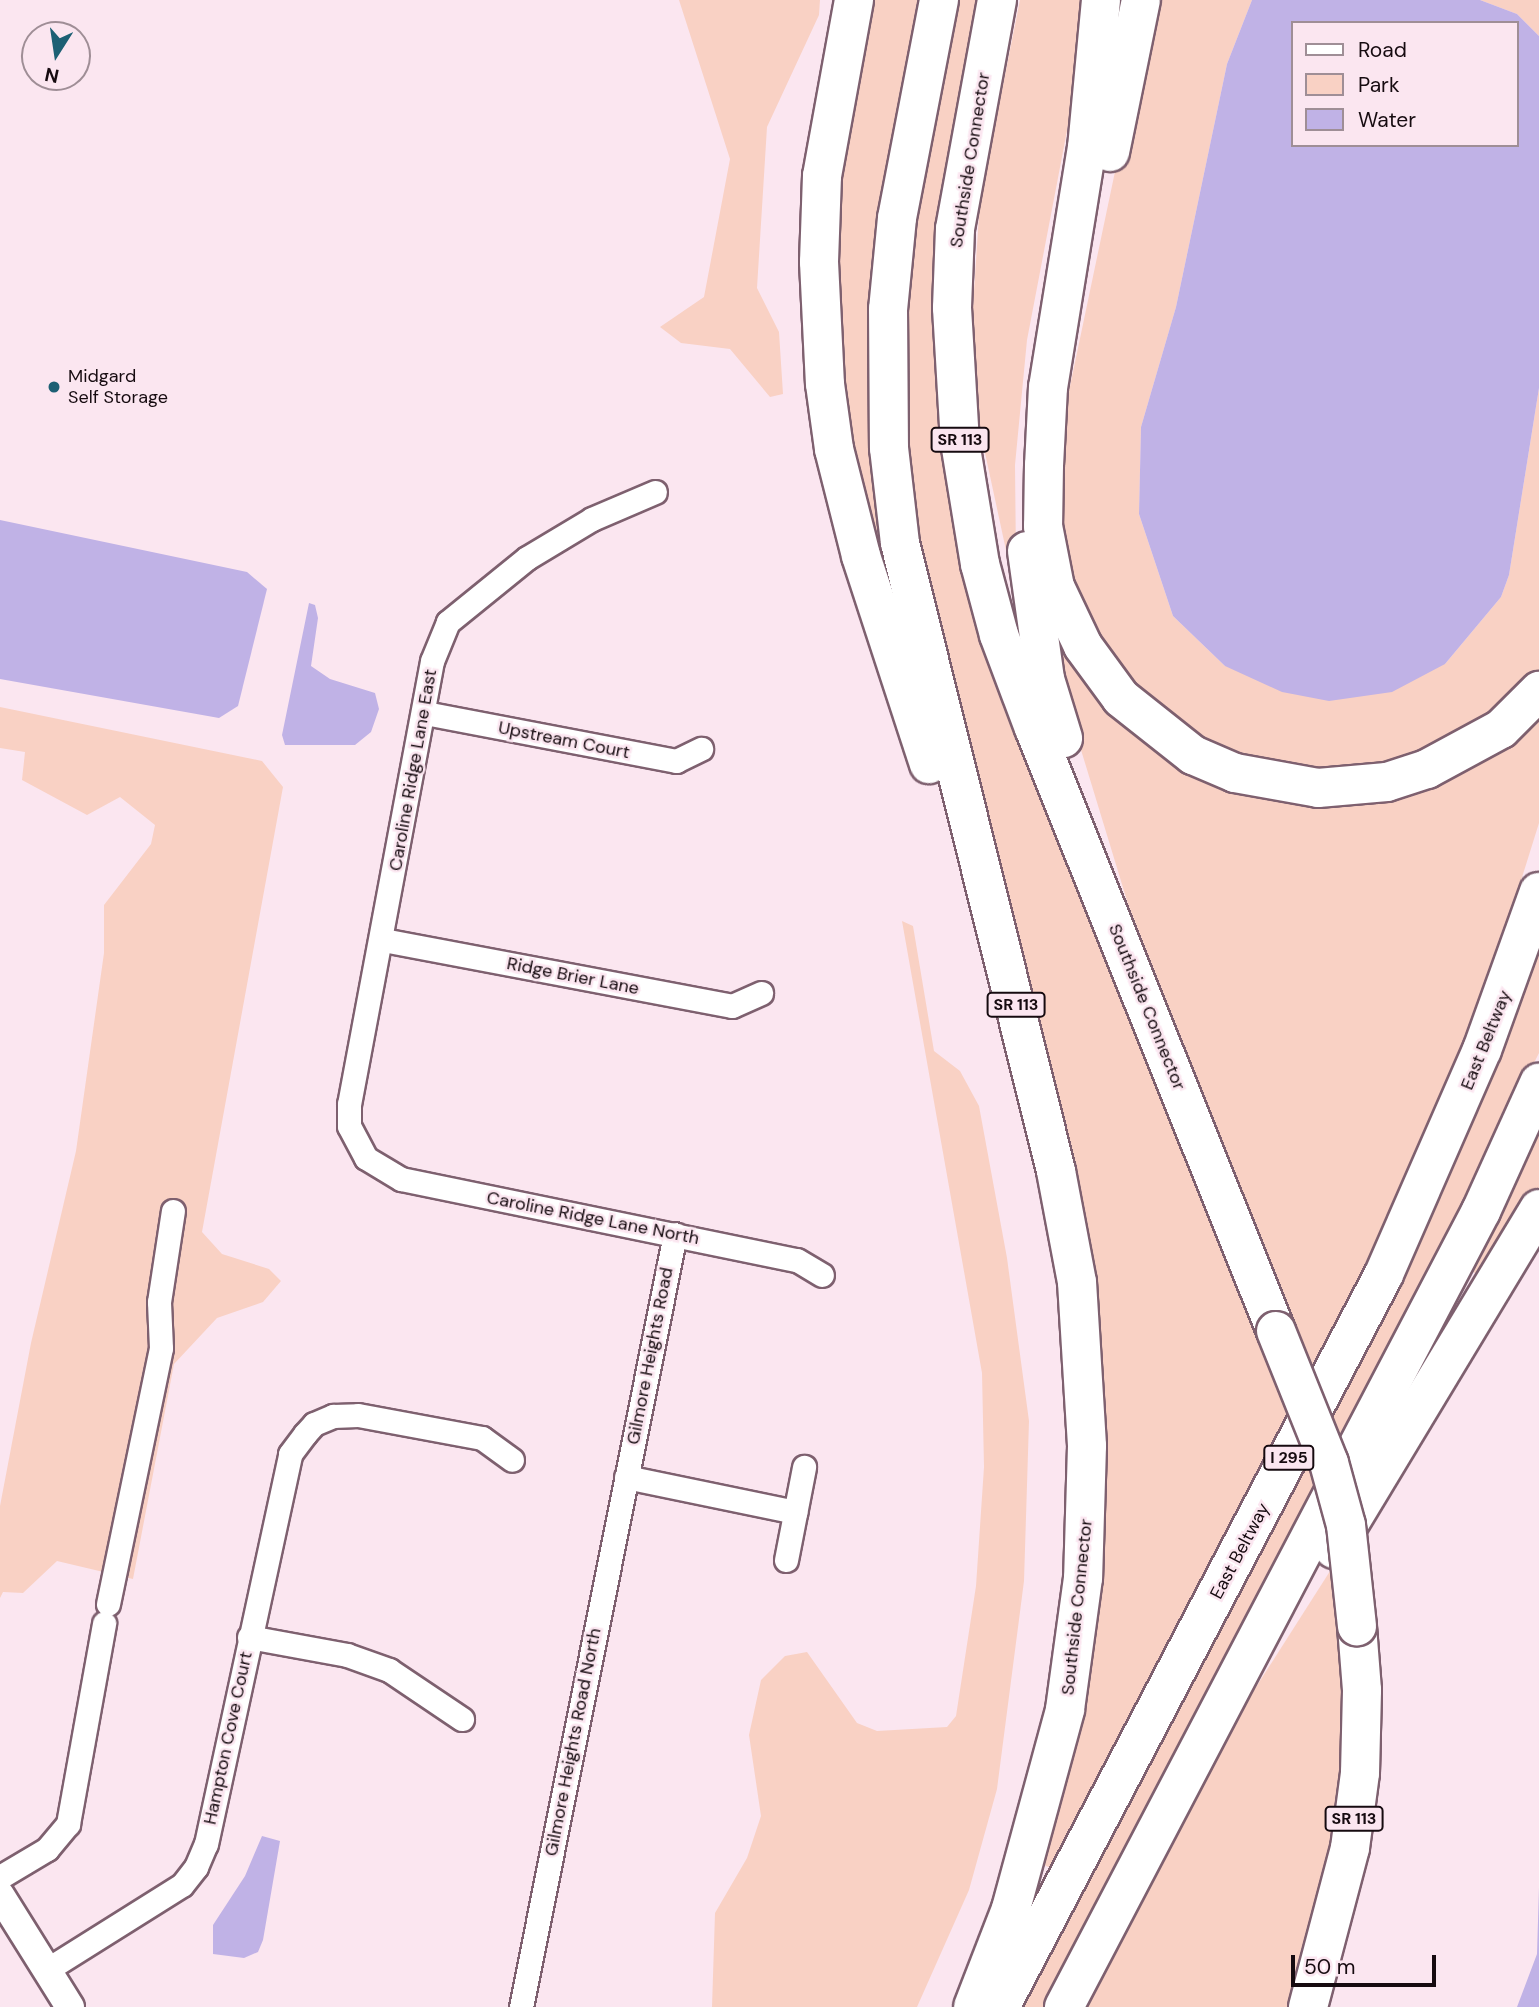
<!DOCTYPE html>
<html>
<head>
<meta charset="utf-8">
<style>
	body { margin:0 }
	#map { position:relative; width:1539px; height:2007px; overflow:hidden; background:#fbe6f0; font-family:"DM Sans",sans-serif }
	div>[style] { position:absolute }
	.green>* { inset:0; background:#f9d1c4 }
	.water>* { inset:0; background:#c0b2e6 }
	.roads { filter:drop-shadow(2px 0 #7e606f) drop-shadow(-2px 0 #7e606f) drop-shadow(0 2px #7e606f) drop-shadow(0 -2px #7e606f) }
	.minor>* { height:23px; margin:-11.5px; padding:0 11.5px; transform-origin:11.5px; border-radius:11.5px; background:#fff }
	.tertiary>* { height:28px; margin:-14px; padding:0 14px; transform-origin:14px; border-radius:14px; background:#fff }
	.motorway>* { height:38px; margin:-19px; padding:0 19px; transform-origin:19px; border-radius:19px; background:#fff }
	.bridges { filter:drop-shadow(2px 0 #7e606f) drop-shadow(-2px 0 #7e606f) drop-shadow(0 2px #7e606f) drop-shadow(0 -2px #7e606f) }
	.motorway-bridge>* { height:38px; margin:-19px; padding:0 19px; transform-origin:19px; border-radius:19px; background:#fff }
	.dots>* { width:19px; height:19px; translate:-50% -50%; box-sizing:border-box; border:4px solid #fbe6f0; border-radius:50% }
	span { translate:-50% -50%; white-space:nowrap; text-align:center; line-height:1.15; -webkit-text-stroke:5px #fbe6f0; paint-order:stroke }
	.shield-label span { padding:2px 5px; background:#fbe6f0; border:2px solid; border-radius:5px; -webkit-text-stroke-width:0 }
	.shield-label { font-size:16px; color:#160b10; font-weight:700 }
	.street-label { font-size:18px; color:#160b10 }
	.poi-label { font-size:18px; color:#160b10 }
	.left { translate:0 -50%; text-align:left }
	.legend { position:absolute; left:1291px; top:21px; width:228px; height:126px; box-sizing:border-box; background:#fbe6f0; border:2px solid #9f8e96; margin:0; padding:9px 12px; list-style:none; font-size:21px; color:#160b10 }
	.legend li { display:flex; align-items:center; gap:14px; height:35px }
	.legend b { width:35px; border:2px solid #9f8e96 }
	.north { position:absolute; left:21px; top:21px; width:70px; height:70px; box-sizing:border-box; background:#fbe6f0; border:2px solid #9f8e96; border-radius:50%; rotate:192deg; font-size:19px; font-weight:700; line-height:28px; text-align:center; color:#160b10 }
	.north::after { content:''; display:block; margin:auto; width:24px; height:32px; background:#1d6074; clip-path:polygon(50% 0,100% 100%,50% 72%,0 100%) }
	.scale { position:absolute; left:1291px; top:1955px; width:145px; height:32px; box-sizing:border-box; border:4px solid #160b10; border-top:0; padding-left:9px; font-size:21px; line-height:24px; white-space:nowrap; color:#160b10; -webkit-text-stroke:5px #fbe6f0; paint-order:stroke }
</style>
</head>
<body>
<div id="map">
	<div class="green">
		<i style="clip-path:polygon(679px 0,820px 0,819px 15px,767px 127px,757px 288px,779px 332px,783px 394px,770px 397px,730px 349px,681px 343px,660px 327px,704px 297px,730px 159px)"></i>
		<i style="clip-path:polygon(871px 0,918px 0,874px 261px,869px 337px,870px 425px,892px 611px,844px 425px,832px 226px)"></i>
		<i style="clip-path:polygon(954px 0,981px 0,949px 471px,1292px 1415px,1053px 1869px,1044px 1865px,1076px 1740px,1102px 1537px,1105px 1399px,1094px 1268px,1073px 1152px,930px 603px,908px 482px,904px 304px,922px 162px)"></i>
		<i style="clip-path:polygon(1020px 0,1092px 0,1027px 340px,1015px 465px,1016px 559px,1012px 578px,979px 425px,972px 322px,980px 200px)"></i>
		<i style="clip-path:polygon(1151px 0,1252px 0,1227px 64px,1176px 307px,1141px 427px,1139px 514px,1173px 616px,1225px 666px,1445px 664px,1501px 597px,1509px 575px,1539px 388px,1539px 676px,1528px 691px,1418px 763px,1305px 778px,1180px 735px,1083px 627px,1056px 527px,1065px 410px)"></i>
		<i style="clip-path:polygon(1480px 0,1539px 0,1539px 36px,1517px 14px)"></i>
		<i style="clip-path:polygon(1057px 621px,1098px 688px,1296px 797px,1539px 709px,1539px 823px,1498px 954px,1406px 1182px,1313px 1368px,1128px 904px,1060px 681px)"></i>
		<i style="clip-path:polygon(0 707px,262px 761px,283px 787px,202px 1232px,222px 1254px,269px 1269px,281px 1281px,263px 1302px,217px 1318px,174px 1364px,133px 1579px,57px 1561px,23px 1593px,3px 1592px,0 1598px,0 1506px,31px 1343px,76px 1151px,104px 953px,104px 905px,151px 844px,155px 825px,120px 797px,87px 815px,22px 780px,25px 752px,0 748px)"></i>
		<i style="clip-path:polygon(902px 921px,913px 926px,934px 1051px,960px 1071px,979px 1106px,1007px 1258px,1029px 1421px,1024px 1581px,997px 1789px,969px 1890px,917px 2007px,712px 2007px,715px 1913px,747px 1858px,761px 1816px,749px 1735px,761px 1680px,785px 1656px,807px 1652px,857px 1723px,877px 1731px,947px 1727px,956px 1716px,976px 1586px,984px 1467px,982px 1373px)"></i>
		<i style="clip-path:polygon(1539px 938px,1539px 1053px,1342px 1447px,1328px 1409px)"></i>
		<i style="clip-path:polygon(1539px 1134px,1539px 1195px,1490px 1280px,1473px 1272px)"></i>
		<i style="clip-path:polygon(1304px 1450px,1319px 1501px,1051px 2007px,1015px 2007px)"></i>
		<i style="clip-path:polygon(1332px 1568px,1346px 1671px,1340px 1816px,1293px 2007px,1077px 2007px,1212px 1756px)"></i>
	</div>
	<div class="water">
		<i style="clip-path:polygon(evenodd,1480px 0,1517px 14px,1539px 36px,1539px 388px,1509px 575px,1501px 597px,1445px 664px,1392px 692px,1329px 701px,1282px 692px,1225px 666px,1173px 616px,1139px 514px,1141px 427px,1176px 307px,1227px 64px,1252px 0,1480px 0,1292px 23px,1516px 23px,1516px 145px,1292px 145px,1292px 23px)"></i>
		<i style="clip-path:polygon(0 520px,247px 572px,267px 589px,238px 706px,219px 718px,0 679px)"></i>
		<i style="clip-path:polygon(309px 603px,315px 605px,318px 618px,311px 666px,330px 679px,375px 693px,379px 709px,371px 732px,355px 745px,285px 745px,282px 735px)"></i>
		<i style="clip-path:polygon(262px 1836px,280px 1841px,263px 1940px,258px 1952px,244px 1958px,213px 1954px,213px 1925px,245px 1876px)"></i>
		<i style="clip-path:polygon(1539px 1887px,1539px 2007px,1517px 2007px,1537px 1954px)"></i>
	</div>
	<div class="roads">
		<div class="minor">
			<i style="left:655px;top:492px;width:69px;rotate:156.8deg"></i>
			<i style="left:592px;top:519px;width:76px;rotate:149deg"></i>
			<i style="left:527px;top:558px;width:102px;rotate:141deg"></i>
			<i style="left:448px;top:622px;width:42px;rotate:112.3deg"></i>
			<i style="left:432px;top:661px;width:451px;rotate:100.6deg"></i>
			<i style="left:349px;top:1104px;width:22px;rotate:90deg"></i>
			<i style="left:349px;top:1126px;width:36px;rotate:62deg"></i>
			<i style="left:366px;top:1158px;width:41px;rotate:31deg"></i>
			<i style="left:401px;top:1179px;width:404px;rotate:11.6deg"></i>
			<i style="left:797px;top:1260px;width:29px;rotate:31deg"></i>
			<i style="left:425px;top:713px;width:256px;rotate:10.8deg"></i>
			<i style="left:676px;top:761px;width:28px;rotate:-26deg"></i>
			<i style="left:383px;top:940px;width:355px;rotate:10.7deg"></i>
			<i style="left:732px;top:1006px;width:32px;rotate:-24deg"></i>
			<i style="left:626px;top:1477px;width:173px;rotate:11.7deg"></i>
			<i style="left:786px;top:1560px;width:95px;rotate:-79deg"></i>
			<i style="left:108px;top:1604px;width:261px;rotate:-78.3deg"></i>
			<i style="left:161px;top:1348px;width:46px;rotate:-92.5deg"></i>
			<i style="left:159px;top:1302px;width:92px;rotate:-81.3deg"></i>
			<i style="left:249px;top:1637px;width:100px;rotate:10.4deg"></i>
			<i style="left:347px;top:1655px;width:45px;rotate:19.7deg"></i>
			<i style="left:389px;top:1670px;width:88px;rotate:33.9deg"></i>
			<i style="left:0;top:1877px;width:55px;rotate:-30.8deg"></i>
			<i style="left:47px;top:1849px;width:33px;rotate:-50deg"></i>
			<i style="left:68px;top:1824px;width:204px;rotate:-79.8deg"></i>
			<i style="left:48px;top:1969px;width:158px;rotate:-32.1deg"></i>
			<i style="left:182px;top:1885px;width:23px;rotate:-52deg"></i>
			<i style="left:196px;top:1867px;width:25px;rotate:-67deg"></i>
			<i style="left:206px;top:1844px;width:399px;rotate:-77.8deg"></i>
			<i style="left:290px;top:1454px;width:25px;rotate:-53deg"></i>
			<i style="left:305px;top:1434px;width:13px;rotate:-48deg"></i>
			<i style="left:314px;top:1424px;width:21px;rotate:-23deg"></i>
			<i style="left:333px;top:1416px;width:25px;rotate:-2deg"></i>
			<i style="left:358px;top:1415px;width:126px;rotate:10.5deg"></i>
			<i style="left:482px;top:1438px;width:37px;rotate:36deg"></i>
			<i style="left:521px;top:2007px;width:788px;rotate:-78.73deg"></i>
		</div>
		<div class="tertiary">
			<i style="left:0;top:1895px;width:132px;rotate:58deg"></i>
		</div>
		<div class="motorway">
			<i style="left:854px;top:0;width:179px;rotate:100.3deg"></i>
			<i style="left:822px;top:176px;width:86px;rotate:92deg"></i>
			<i style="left:819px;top:262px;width:122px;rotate:87.2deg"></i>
			<i style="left:825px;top:384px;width:66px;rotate:82.1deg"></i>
			<i style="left:834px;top:449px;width:110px;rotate:75.8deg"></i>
			<i style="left:861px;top:556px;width:219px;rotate:71.9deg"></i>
			<i style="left:939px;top:0;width:222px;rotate:100.9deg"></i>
			<i style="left:897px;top:218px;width:91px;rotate:95.6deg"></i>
			<i style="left:888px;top:309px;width:139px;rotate:89.6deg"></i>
			<i style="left:889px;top:448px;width:96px;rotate:83.4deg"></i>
			<i style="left:900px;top:543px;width:647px;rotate:76.05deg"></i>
			<i style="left:1056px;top:1171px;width:113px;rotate:79.3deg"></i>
			<i style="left:1077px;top:1282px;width:164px;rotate:86.5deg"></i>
			<i style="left:1087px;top:1446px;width:132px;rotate:91.7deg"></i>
			<i style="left:1083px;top:1578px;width:133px;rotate:97.8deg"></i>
			<i style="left:1065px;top:1710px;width:206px;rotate:105.2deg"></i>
			<i style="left:1011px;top:1909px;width:105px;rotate:111.2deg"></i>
			<i style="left:997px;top:0;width:233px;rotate:100.4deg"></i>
			<i style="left:955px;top:229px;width:79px;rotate:92.2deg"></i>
			<i style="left:952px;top:308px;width:134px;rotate:86.6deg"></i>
			<i style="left:960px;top:442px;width:124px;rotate:80.7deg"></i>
			<i style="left:980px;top:564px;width:73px;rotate:75deg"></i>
			<i style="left:999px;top:635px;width:99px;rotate:69.4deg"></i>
			<i style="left:1034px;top:728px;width:650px;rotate:68.13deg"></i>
			<i style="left:1101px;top:0;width:148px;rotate:95.4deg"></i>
			<i style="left:1087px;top:147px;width:243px;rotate:99.2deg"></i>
			<i style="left:1048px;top:387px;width:78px;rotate:92.9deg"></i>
			<i style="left:1044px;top:465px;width:61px;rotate:90.9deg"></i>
			<i style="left:1043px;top:526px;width:62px;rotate:78.9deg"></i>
			<i style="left:1055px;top:587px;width:65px;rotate:64.6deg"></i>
			<i style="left:1083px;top:646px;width:64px;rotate:53.8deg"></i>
			<i style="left:1121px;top:698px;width:92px;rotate:38.4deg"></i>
			<i style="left:1193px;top:755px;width:46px;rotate:23.2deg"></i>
			<i style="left:1235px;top:773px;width:84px;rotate:10.2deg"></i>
			<i style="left:1318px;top:788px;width:69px;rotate:-5deg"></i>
			<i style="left:1387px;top:782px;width:42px;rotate:-18deg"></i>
			<i style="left:1427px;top:769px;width:84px;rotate:-28.4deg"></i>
			<i style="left:1501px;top:729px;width:54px;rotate:-45deg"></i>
			<i style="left:1110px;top:152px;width:155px;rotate:-78.5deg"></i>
			<i style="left:1027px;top:551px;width:129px;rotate:82deg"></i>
			<i style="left:1045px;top:679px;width:62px;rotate:73deg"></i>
			<i style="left:1334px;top:1549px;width:397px;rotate:-58.9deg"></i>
			<i style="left:1000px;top:2007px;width:827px;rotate:-62.35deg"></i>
			<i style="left:1384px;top:1274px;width:244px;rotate:-66.4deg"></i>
			<i style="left:1482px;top:1050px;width:168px;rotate:-70.2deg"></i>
			<i style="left:1064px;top:2007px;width:899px;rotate:-62.35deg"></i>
			<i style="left:1481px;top:1211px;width:141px;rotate:-65.6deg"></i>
			<i style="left:1308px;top:2007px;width:164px;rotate:-75.2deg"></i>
			<i style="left:1350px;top:1848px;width:76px;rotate:-82.4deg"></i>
			<i style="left:1360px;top:1773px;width:83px;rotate:-88.6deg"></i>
			<i style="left:1362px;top:1690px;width:64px;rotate:-94.5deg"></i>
		</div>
	</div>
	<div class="bridges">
		<div class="motorway-bridge">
			<i style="left:1276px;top:1331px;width:142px;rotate:68.1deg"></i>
			<i style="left:1329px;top:1463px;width:64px;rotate:74.7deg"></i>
			<i style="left:1346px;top:1525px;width:102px;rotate:83.8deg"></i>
		</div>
	</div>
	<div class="dots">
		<i style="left:54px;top:387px;background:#1d6074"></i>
	</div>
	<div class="shield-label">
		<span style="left:960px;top:440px">SR 113</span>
		<span style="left:1016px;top:1005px">SR 113</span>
		<span style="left:1289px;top:1458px">I 295</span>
		<span style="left:1354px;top:1819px">SR 113</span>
	</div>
	<div class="street-label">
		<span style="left:970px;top:160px;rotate:-81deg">Southside Connector</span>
		<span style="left:564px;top:740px;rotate:11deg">Upstream Court</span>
		<span style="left:413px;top:770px;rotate:-80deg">Caroline Ridge Lane East</span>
		<span style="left:573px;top:976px;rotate:11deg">Ridge Brier Lane</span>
		<span style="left:1147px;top:1007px;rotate:68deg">Southside Connector</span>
		<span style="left:1486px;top:1040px;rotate:-68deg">East Beltway</span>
		<span style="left:593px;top:1218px;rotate:11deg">Caroline Ridge Lane North</span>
		<span style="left:650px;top:1356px;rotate:-79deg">Gilmore Heights Road</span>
		<span style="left:1240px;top:1551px;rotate:-62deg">East Beltway</span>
		<span style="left:1077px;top:1607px;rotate:-84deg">Southside Connector</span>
		<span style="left:228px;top:1738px;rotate:-78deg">Hampton Cove Court</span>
		<span style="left:573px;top:1742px;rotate:-79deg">Gilmore Heights Road North</span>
	</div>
	<div class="poi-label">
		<span class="left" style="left:68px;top:387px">Midgard<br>Self Storage</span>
	</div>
	<ul class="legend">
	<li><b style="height:9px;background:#fff"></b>Road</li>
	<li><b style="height:19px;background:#f9d1c4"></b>Park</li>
	<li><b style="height:19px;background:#c0b2e6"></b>Water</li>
	</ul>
	<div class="north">N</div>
	<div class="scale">50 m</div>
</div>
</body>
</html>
